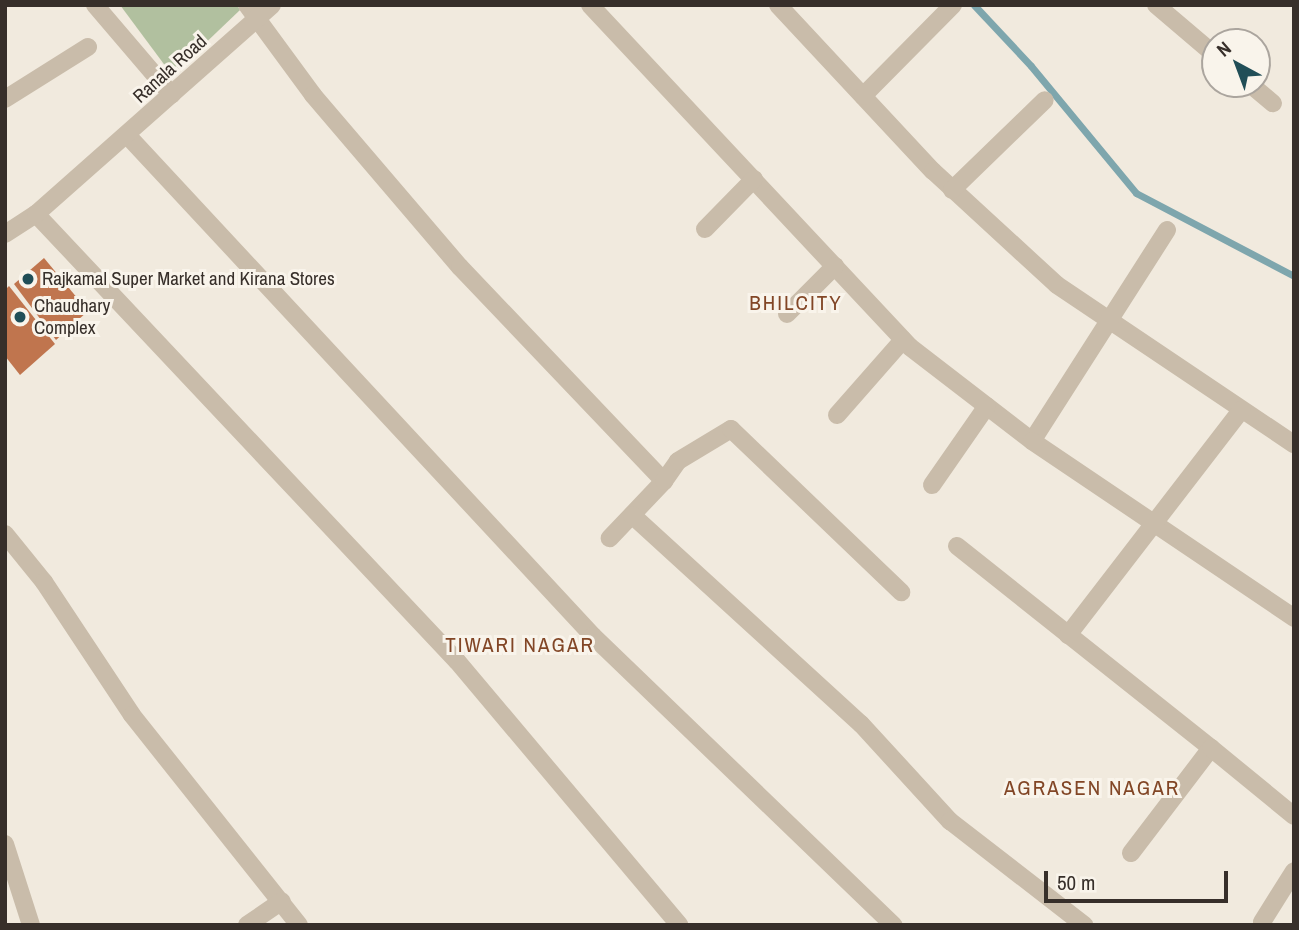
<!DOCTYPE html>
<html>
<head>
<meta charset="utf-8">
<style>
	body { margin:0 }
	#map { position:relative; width:1299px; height:930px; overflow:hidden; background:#f1eade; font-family:"Archivo Narrow",sans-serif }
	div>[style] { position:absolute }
	.green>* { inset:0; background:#b1c09f }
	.stream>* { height:7px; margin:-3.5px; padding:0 3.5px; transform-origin:3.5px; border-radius:3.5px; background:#7ea6ad }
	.building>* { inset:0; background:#c0754e }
	.minor>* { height:18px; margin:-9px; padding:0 9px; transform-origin:9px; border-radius:9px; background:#c9bcaa }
	.tertiary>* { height:18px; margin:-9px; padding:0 9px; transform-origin:9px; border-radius:9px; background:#c9bcaa }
	.dots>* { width:19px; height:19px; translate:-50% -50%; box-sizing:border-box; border:4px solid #f9f4eb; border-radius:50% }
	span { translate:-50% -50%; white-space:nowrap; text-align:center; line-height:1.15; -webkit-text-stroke:6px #f9f4eb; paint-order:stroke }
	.street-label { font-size:19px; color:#372f2a }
	.poi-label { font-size:19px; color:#372f2a }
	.left { translate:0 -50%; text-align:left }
	.neighbourhood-label { font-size:21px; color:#824626; letter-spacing:2px }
	.frame { position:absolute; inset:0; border:7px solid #372f2a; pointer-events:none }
	.north { position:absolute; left:1201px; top:28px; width:70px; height:70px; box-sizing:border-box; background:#f9f4eb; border:2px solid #aba59e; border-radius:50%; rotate:319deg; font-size:19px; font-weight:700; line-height:28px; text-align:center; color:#372f2a }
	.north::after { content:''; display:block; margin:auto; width:24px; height:32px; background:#214e57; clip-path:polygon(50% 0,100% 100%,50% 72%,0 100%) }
	.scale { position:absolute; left:1044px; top:871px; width:184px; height:32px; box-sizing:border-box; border:4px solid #372f2a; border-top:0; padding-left:9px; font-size:21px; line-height:24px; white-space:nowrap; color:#372f2a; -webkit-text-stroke:5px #f9f4eb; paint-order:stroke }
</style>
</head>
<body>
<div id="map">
	<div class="green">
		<i style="clip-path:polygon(120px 5px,237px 5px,240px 10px,172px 75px)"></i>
	</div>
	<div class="stream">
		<i style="left:974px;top:5px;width:83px;rotate:46.9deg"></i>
		<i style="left:1031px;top:66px;width:165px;rotate:50.4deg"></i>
		<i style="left:1136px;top:193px;width:178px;rotate:27.7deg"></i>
	</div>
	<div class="building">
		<i style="clip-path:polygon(44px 258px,88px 311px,56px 340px,14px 284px)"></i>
		<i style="clip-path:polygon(9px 286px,55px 344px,20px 375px,5px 356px,5px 290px)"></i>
	</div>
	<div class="minor">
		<i style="left:95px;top:5px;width:118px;rotate:49.5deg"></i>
		<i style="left:247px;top:5px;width:112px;rotate:53.7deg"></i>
		<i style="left:313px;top:95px;width:226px;rotate:49.5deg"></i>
		<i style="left:460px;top:267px;width:296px;rotate:46.4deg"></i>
		<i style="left:664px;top:481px;width:79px;rotate:133.5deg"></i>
		<i style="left:590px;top:5px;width:468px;rotate:46.9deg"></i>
		<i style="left:910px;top:347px;width:154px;rotate:37.6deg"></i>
		<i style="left:778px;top:5px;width:227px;rotate:47deg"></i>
		<i style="left:933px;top:171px;width:168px;rotate:42.6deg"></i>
		<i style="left:1057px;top:285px;width:285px;rotate:33.9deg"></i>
		<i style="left:1156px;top:5px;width:77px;rotate:40.3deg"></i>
		<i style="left:1250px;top:84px;width:30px;rotate:40deg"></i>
		<i style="left:863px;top:96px;width:128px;rotate:-45.3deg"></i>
		<i style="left:5px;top:99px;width:98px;rotate:-32.1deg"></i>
		<i style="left:127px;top:135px;width:684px;rotate:47.07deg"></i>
		<i style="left:593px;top:636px;width:417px;rotate:43.9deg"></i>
		<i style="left:952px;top:190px;width:129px;rotate:-44.1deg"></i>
		<i style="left:36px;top:214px;width:614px;rotate:46.72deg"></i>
		<i style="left:457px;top:661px;width:345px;rotate:49.9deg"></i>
		<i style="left:705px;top:229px;width:70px;rotate:-45.6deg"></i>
		<i style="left:1167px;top:230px;width:250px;rotate:122.6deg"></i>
		<i style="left:1032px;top:441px;width:316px;rotate:34deg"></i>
		<i style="left:787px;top:314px;width:68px;rotate:-45deg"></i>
		<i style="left:837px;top:415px;width:100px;rotate:-48.7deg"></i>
		<i style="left:664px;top:481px;width:24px;rotate:-55deg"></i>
		<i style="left:678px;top:461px;width:62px;rotate:-31.1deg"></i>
		<i style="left:731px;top:429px;width:236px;rotate:43.8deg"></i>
		<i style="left:932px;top:485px;width:96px;rotate:-55.2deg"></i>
		<i style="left:632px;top:515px;width:310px;rotate:42.4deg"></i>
		<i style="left:861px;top:724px;width:132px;rotate:47.5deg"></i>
		<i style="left:950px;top:821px;width:170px;rotate:37.8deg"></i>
		<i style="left:5px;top:534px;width:62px;rotate:50.9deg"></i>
		<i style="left:44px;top:582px;width:159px;rotate:56.5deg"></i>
		<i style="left:132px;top:715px;width:268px;rotate:51.5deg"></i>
		<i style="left:957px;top:546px;width:325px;rotate:38.5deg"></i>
		<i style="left:1211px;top:748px;width:132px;rotate:127.3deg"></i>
		<i style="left:1068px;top:635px;width:284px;rotate:-52.4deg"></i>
		<i style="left:1211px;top:748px;width:107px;rotate:39.3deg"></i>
		<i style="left:5px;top:844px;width:85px;rotate:72.2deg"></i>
		<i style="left:1262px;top:922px;width:60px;rotate:-57.9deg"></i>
		<i style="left:247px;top:925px;width:42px;rotate:-34.4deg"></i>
	</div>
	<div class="tertiary">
		<i style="left:5px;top:234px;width:37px;rotate:-33deg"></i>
		<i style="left:36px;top:214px;width:315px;rotate:-41.5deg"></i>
	</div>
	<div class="dots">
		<i style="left:28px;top:279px;background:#214e57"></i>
		<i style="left:20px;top:317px;background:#214e57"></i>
	</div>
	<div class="street-label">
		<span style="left:170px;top:69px;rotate:-42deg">Ranala Road</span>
	</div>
	<div class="poi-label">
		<span class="left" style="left:42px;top:279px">Rajkamal Super Market and Kirana Stores</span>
		<span class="left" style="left:34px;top:317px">Chaudhary<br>Complex</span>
	</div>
	<div class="neighbourhood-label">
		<span style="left:796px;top:303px">BHILCITY</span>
		<span style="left:520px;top:645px">TIWARI NAGAR</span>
		<span style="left:1092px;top:788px">AGRASEN NAGAR</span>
	</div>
	<div class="frame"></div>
	<div class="north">N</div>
	<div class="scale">50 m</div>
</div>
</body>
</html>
